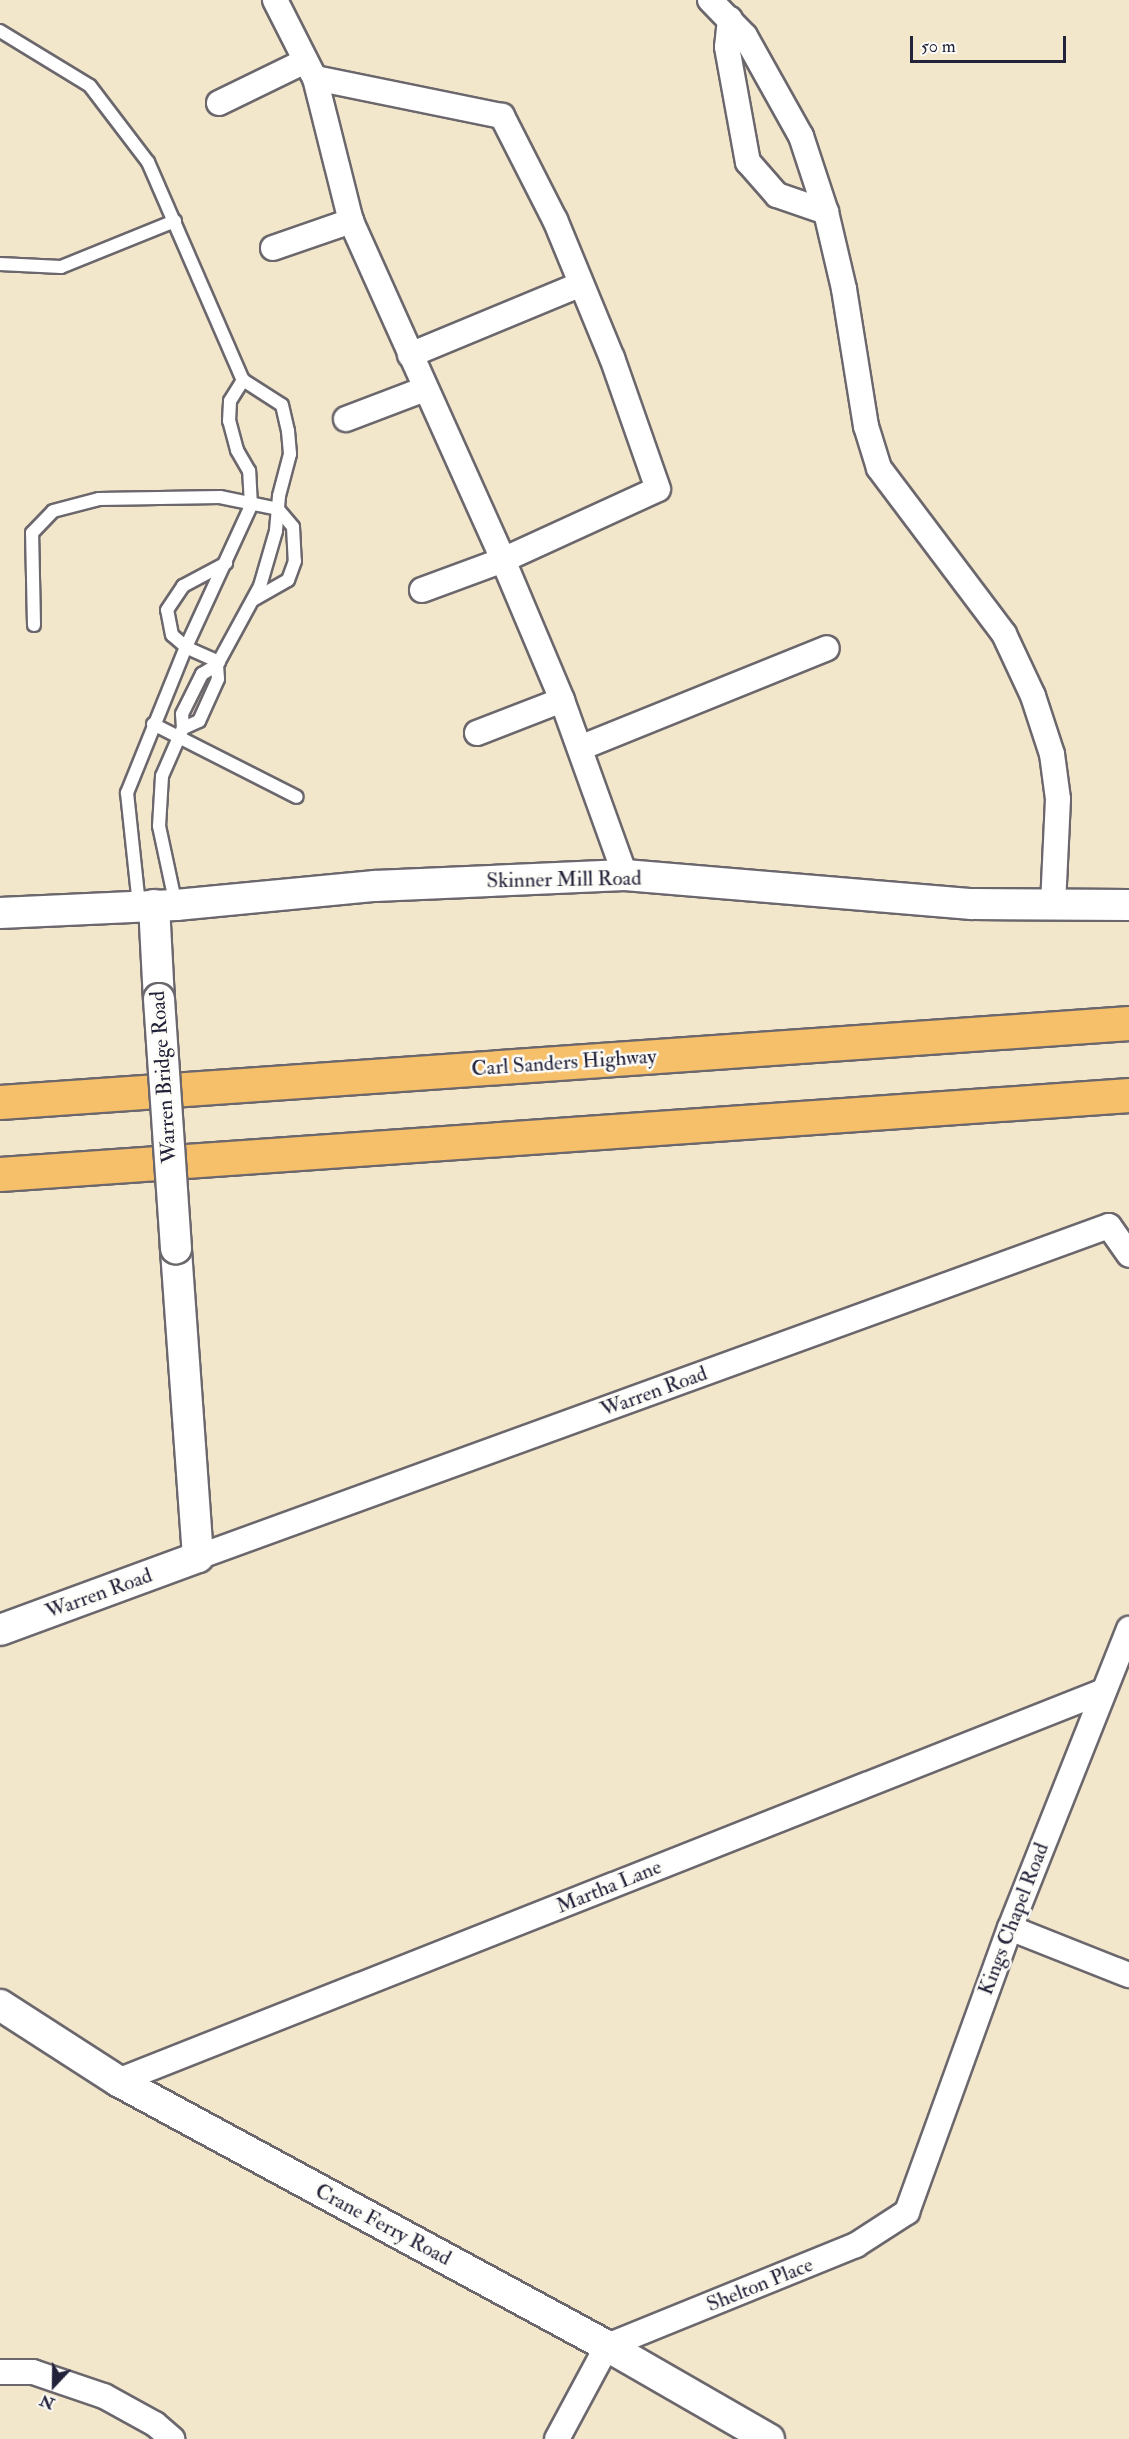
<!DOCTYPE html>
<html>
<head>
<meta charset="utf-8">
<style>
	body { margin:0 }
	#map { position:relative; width:1129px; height:2439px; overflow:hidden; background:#f2e6cb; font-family:"IM FELL Double Pica",serif }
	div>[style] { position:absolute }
	.roads { filter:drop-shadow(2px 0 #6b676d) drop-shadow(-2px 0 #6b676d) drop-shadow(0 2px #6b676d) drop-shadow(0 -2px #6b676d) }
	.service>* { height:12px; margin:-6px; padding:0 6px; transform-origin:6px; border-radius:6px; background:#fff }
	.minor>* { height:24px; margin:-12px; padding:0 12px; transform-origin:12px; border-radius:12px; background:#fff }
	.tertiary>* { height:30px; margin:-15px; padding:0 15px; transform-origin:15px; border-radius:15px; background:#fff }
	.motorway>* { height:33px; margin:-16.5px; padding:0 16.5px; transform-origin:16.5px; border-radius:16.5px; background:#f6c06b }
	.bridges { filter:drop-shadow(2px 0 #6b676d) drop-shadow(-2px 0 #6b676d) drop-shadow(0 2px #6b676d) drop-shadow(0 -2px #6b676d) }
	.tertiary-bridge>* { height:30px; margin:-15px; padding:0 15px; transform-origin:15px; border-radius:15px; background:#fff }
	span { translate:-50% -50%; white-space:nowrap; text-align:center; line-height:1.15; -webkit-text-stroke:5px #fdfcf7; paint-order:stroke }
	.street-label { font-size:21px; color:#22223b }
	.north { position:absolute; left:24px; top:2355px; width:60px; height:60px; -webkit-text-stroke:4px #fdfcf7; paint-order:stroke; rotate:202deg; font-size:16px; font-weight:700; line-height:24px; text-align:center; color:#22223b }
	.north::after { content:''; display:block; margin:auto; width:21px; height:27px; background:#22223b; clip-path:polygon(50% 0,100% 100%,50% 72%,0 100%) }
	.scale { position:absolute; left:910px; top:36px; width:156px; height:27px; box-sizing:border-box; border:3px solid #22223b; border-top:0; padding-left:8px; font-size:18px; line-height:21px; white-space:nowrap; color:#22223b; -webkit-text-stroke:4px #fdfcf7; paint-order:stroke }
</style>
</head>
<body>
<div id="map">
	<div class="roads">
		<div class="service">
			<i style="left:0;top:31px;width:105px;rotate:31.4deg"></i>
			<i style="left:90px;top:86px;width:96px;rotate:52.7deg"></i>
			<i style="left:148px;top:162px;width:238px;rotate:66.5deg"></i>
			<i style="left:243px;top:380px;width:46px;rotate:32.7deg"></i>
			<i style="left:282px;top:405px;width:27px;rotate:77deg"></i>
			<i style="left:288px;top:431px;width:23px;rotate:85deg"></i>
			<i style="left:290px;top:454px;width:43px;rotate:104.7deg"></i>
			<i style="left:279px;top:496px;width:35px;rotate:95deg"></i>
			<i style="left:276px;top:531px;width:57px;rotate:106.2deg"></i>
			<i style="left:260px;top:586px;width:90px;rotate:118.6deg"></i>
			<i style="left:217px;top:665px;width:14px;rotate:86deg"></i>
			<i style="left:218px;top:679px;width:46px;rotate:114.3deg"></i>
			<i style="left:199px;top:721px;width:17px;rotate:156deg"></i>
			<i style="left:183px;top:728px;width:52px;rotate:113.6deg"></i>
			<i style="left:162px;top:776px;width:50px;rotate:93.4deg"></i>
			<i style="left:159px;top:826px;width:81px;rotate:77.9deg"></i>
			<i style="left:0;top:264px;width:61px;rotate:2.8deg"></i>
			<i style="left:61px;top:267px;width:123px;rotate:-22deg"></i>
			<i style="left:34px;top:625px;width:92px;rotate:-91.2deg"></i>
			<i style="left:32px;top:533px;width:30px;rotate:-46deg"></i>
			<i style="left:53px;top:511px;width:48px;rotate:-14.6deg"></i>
			<i style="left:99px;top:499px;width:121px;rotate:-0.9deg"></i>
			<i style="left:220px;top:497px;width:59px;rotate:11.7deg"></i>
			<i style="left:278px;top:509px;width:23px;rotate:50deg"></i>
			<i style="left:293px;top:527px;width:34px;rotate:87deg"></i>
			<i style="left:295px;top:561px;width:20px;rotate:110deg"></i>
			<i style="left:288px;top:580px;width:40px;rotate:150.3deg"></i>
			<i style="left:219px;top:662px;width:36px;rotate:-156deg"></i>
			<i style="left:186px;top:647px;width:18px;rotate:-139deg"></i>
			<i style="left:172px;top:635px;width:25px;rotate:-101deg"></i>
			<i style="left:167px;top:610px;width:29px;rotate:-56deg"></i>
			<i style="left:183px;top:586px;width:49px;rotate:-28.1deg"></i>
			<i style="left:153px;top:724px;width:161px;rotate:26.9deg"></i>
			<i style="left:183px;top:728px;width:14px;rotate:-94deg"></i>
			<i style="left:182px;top:714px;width:45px;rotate:-63.4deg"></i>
			<i style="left:202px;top:674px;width:17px;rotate:-31deg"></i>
			<i style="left:139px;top:905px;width:113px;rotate:-96.1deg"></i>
			<i style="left:127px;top:793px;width:157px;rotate:-68deg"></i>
			<i style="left:186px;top:647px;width:155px;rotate:-65.3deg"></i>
			<i style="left:251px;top:506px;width:35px;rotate:-93deg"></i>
			<i style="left:249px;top:471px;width:24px;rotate:-120deg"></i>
			<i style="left:237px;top:450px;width:30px;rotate:-105deg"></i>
			<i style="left:229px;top:421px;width:20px;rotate:-87deg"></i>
			<i style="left:230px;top:401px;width:25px;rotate:-58deg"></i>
		</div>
		<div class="minor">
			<i style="left:275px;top:0;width:82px;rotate:63.1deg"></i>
			<i style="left:710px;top:0;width:50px;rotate:45.8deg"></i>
			<i style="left:745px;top:36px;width:115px;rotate:60.8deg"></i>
			<i style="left:801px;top:136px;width:80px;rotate:71.8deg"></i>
			<i style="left:826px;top:212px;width:79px;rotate:76.8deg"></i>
			<i style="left:844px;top:289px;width:139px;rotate:80.9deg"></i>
			<i style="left:866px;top:426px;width:44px;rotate:72.8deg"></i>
			<i style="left:879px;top:468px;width:208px;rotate:53deg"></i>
			<i style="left:1004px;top:634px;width:68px;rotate:64.9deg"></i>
			<i style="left:1033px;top:696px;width:61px;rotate:71.9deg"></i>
			<i style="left:1052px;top:754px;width:45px;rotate:82.4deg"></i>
			<i style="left:1058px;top:799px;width:105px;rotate:92.7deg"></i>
			<i style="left:730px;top:19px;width:28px;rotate:96deg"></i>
			<i style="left:727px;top:47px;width:117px;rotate:79.7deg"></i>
			<i style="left:748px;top:162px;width:44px;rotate:48.7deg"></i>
			<i style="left:777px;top:195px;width:52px;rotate:19.1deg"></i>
			<i style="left:219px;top:103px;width:96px;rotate:-26deg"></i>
			<i style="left:273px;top:248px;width:83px;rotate:-19.1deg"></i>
			<i style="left:410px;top:355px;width:185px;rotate:-22.5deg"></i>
			<i style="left:346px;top:419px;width:85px;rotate:-20.8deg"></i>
			<i style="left:422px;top:590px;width:86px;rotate:-20.3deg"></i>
			<i style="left:503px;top:560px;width:170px;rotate:-24.6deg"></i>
			<i style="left:658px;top:489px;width:139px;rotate:-109.3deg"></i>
			<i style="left:612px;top:358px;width:149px;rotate:-112.4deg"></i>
			<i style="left:555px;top:220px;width:117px;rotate:-117deg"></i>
			<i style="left:502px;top:116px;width:191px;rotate:-168.5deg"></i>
			<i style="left:315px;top:78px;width:147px;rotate:75.9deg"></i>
			<i style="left:351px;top:221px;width:372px;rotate:65.8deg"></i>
			<i style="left:503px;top:560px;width:152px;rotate:67.1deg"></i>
			<i style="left:562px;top:700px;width:186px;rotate:70.2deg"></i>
			<i style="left:477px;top:733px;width:91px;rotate:-21.2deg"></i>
			<i style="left:580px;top:748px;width:266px;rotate:-22deg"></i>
			<i style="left:198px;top:1557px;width:969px;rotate:-19.97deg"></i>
			<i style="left:1109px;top:1226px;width:35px;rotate:55deg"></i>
			<i style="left:1010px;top:1928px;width:128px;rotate:21.6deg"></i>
			<i style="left:118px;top:2081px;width:1057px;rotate:-21.59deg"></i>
			<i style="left:0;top:2372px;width:33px"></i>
			<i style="left:33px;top:2372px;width:75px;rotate:18.7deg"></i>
			<i style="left:104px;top:2396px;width:58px;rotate:28.8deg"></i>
			<i style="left:155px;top:2424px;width:23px;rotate:41deg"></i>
			<i style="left:557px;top:2439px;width:106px;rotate:-61.7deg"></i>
			<i style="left:607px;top:2346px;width:269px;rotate:-22.1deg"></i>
			<i style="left:856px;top:2245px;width:61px;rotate:-32.9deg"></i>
			<i style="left:907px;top:2212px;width:302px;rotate:-70.1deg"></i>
			<i style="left:1010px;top:1928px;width:322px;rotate:-68.3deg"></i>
		</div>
		<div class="tertiary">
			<i style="left:154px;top:905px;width:94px;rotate:87deg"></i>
			<i style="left:0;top:913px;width:176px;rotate:-2.6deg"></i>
			<i style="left:176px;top:905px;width:200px;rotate:-5.5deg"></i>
			<i style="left:375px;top:886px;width:250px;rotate:-2.5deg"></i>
			<i style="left:625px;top:875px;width:348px;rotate:4.8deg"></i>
			<i style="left:972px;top:904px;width:157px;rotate:0.4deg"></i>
			<i style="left:0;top:1630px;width:211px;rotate:-20.2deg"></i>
			<i style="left:198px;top:1557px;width:310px;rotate:-94.1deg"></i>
			<i style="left:0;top:2005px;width:140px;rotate:32.8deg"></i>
			<i style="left:118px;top:2081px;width:556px;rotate:28.45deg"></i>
			<i style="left:607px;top:2346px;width:187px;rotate:29.9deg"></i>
		</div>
		<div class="motorway">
			<i style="left:0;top:1102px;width:1132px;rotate:-4deg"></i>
			<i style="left:0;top:1174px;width:1132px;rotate:-4deg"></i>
		</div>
	</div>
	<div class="bridges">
		<div class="tertiary-bridge">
			<i style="left:159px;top:999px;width:250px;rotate:86.1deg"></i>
		</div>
	</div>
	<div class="street-label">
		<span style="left:564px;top:880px;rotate:-1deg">Skinner Mill Road</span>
		<span style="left:564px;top:1063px;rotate:-4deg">Carl Sanders Highway</span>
		<span style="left:164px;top:1077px;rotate:-94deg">Warren Bridge Road</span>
		<span style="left:654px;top:1392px;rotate:-20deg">Warren Road</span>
		<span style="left:99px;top:1594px;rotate:-20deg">Warren Road</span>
		<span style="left:609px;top:1887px;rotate:-22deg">Martha Lane</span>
		<span style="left:1014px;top:1919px;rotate:-69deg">Kings Chapel Road</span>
		<span style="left:383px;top:2225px;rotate:28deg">Crane Ferry Road</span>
		<span style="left:760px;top:2285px;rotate:-22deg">Shelton Place</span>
	</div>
	<div class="north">N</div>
	<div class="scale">50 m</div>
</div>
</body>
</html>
